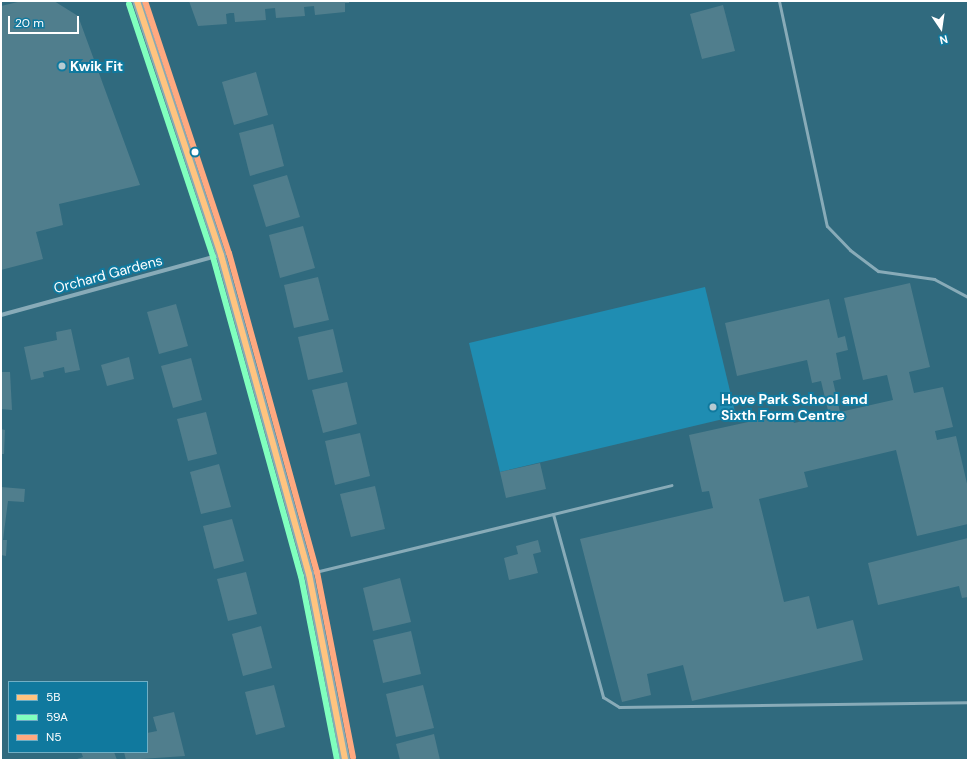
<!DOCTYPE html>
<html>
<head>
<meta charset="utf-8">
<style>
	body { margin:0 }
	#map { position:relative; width:969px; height:761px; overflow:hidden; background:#306a7e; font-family:"DM Sans",sans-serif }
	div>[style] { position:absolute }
	.green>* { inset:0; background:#1f8db2 }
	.building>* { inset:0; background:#507e8d }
	.lane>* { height:3px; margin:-1.5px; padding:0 1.5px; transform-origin:1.5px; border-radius:1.5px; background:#88abb8 }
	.street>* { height:4px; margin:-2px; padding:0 2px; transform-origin:2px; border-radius:2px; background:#88abb8 }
	.primary>* { height:10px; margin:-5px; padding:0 5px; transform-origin:5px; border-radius:5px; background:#88aab5 }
	.bus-1>* { height:6px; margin:-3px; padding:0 3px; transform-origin:3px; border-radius:3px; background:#ffc480 }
	.bus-2>* { height:6px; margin:-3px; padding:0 3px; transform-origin:3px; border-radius:3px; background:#80ffbe }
	.bus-3>* { height:6px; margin:-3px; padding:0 3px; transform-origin:3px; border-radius:3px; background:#ffa980 }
	.dots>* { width:11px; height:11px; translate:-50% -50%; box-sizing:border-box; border:2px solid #10799e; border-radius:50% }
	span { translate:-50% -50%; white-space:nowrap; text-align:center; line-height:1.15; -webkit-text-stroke:4px #10799e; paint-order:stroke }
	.poi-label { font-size:14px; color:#fff; font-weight:700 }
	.left { translate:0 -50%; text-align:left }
	.street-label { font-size:14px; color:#fff }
	.frame { position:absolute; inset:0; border:2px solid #fff; pointer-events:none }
	.legend { position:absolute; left:8px; top:681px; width:140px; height:72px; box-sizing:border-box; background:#10799e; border:1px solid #70afc5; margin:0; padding:5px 7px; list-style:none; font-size:12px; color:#fff }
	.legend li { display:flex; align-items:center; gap:8px; height:20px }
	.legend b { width:20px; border:1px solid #70afc5 }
	.north { position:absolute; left:921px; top:8px; width:40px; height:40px; -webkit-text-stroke:3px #10799e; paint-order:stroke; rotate:167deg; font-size:11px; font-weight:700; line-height:16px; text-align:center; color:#fff }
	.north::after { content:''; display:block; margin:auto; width:14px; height:18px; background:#fff; clip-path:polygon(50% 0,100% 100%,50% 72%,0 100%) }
	.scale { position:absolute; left:8px; top:16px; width:71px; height:18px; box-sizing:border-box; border:2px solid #fff; border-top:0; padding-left:5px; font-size:12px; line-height:14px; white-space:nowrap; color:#fff; -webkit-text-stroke:3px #10799e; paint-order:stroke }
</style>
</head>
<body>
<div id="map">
	<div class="green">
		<i style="clip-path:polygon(705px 287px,736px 416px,500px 472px,469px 343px)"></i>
	</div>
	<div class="building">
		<i style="clip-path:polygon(22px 1px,54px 1px,78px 16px,140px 185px,59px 204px,63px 225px,36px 232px,43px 259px,1px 270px,1px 6px)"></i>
		<i style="clip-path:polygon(189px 1px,349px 1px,349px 3px,345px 3px,345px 12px,315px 15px,314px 6px,304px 7px,305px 16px,276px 18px,275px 8px,265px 9px,266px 20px,235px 22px,234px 13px,230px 13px,226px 14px,227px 24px,198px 26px)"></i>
		<i style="clip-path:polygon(723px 5px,735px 51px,702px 59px,690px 14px)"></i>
		<i style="clip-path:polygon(256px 72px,268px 115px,234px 125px,222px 82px)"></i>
		<i style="clip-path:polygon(273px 124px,284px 166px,250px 176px,239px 133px)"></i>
		<i style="clip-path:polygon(287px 175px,300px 217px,266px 227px,253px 185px)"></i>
		<i style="clip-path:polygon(303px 226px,315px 268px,280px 278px,269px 235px)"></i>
		<i style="clip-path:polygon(318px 277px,329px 320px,294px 328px,284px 285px)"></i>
		<i style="clip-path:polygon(910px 283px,930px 367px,909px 372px,914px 393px,943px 387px,953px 427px,935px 431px,937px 440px,956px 436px,968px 488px,968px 524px,917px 536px,896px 450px,804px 472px,808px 487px,759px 499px,784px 602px,809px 596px,817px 629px,853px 620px,863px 660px,692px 701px,683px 665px,647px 674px,651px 695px,622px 702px,580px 539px,713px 508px,709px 491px,702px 492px,689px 435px,789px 413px,794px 423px,829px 415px,821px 381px,812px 383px,807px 360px,737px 376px,725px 323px,829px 299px,838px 338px,845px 336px,848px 350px,836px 353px,841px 379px,833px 381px,840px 412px,893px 400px,887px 375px,863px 380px,844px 298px)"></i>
		<i style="clip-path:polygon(176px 304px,188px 346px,159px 354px,147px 312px)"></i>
		<i style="clip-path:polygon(71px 329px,80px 370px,65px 373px,64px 367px,43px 372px,44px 377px,31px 380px,24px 347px,57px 340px,56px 332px)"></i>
		<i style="clip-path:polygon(333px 329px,343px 372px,308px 380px,298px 337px)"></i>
		<i style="clip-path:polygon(129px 357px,134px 379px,107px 386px,101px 365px)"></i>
		<i style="clip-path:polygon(191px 358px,202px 400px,173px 408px,161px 366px)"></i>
		<i style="clip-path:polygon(1px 372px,10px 372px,12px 410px,1px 409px)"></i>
		<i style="clip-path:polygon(347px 382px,357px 424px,323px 433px,312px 390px)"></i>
		<i style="clip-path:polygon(206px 412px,217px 454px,188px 461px,177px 419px)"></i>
		<i style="clip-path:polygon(1px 429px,5px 430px,4px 454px,1px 454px)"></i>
		<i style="clip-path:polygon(360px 433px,370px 476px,335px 485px,325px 441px)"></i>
		<i style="clip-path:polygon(540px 463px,546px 489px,506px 498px,500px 472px)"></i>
		<i style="clip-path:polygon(219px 464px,231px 507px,201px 514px,190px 472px)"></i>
		<i style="clip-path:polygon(375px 486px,385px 529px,351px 537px,340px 494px)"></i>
		<i style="clip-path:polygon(1px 487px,25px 489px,24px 502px,8px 501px,3px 540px,7px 540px,6px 556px,1px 555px)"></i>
		<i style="clip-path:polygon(232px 519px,244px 561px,214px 569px,203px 526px)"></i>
		<i style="clip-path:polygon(968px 538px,968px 597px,962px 598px,959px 586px,878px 605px,868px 563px)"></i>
		<i style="clip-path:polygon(538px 540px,541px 552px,533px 554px,538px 573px,509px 580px,504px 558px,518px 554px,516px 546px)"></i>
		<i style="clip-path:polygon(246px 572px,257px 614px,228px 621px,217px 579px)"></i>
		<i style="clip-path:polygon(400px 578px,411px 622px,373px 631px,363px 588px)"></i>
		<i style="clip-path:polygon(261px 626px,272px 668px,243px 676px,232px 634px)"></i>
		<i style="clip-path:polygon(411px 631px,421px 674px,383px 683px,373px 640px)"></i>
		<i style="clip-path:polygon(274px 685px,285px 727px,256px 735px,245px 692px)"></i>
		<i style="clip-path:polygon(423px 685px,434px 728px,396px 737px,386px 694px)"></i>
		<i style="clip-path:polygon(174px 712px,185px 756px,126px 760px,124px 752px,147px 752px,147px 733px,157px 731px,153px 717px)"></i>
		<i style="clip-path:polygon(434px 734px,440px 760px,400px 760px,396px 744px)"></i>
		<i style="clip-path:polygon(81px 752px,114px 752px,117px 760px,74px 760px,83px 757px)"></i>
	</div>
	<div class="lane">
		<i style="left:779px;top:1px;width:230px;rotate:78deg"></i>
		<i style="left:827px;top:226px;width:33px;rotate:46deg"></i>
		<i style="left:850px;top:250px;width:35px;rotate:37deg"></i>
		<i style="left:878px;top:271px;width:57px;rotate:8.1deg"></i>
		<i style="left:934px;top:279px;width:38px;rotate:28deg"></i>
		<i style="left:553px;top:514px;width:190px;rotate:74.7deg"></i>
		<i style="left:603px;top:697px;width:19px;rotate:32deg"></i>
		<i style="left:619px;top:707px;width:349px;rotate:-0.8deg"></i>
		<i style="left:311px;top:573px;width:371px;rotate:-13.7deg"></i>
	</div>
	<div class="street">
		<i style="left:1px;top:315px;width:228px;rotate:-15.3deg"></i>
	</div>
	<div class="primary">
		<i style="left:137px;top:1px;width:268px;rotate:71.7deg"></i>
		<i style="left:221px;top:255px;width:331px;rotate:74.6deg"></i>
		<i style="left:309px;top:574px;width:189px;rotate:79deg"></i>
	</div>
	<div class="bus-1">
		<i style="left:137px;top:1px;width:268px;rotate:71.7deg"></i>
		<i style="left:221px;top:255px;width:331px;rotate:74.6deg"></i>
		<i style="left:309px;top:574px;width:189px;rotate:79deg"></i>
	</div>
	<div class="bus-2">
		<i style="left:129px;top:4px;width:267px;rotate:71.6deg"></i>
		<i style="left:213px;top:257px;width:331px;rotate:74.6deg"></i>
		<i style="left:301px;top:576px;width:187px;rotate:78.9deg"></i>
	</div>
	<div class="bus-3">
		<i style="left:145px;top:1px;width:266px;rotate:71.6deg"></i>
		<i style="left:229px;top:253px;width:331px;rotate:74.6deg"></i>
		<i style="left:317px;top:572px;width:189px;rotate:79deg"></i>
	</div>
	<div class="dots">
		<i style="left:62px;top:66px;background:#b7cbd2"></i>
		<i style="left:195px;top:152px;background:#fff"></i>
		<i style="left:713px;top:407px;background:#b7cbd2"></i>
	</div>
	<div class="poi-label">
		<span class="left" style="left:70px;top:66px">Kwik Fit</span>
		<span class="left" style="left:721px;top:407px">Hove Park School and<br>Sixth Form Centre</span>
	</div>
	<div class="street-label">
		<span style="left:108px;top:274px;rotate:-15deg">Orchard Gardens</span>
	</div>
	<div class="frame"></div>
	<ul class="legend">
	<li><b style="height:5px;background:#ffc480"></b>5B</li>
	<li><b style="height:5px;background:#80ffbe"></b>59A</li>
	<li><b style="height:5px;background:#ffa980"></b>N5</li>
	</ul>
	<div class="north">N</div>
	<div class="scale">20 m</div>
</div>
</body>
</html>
